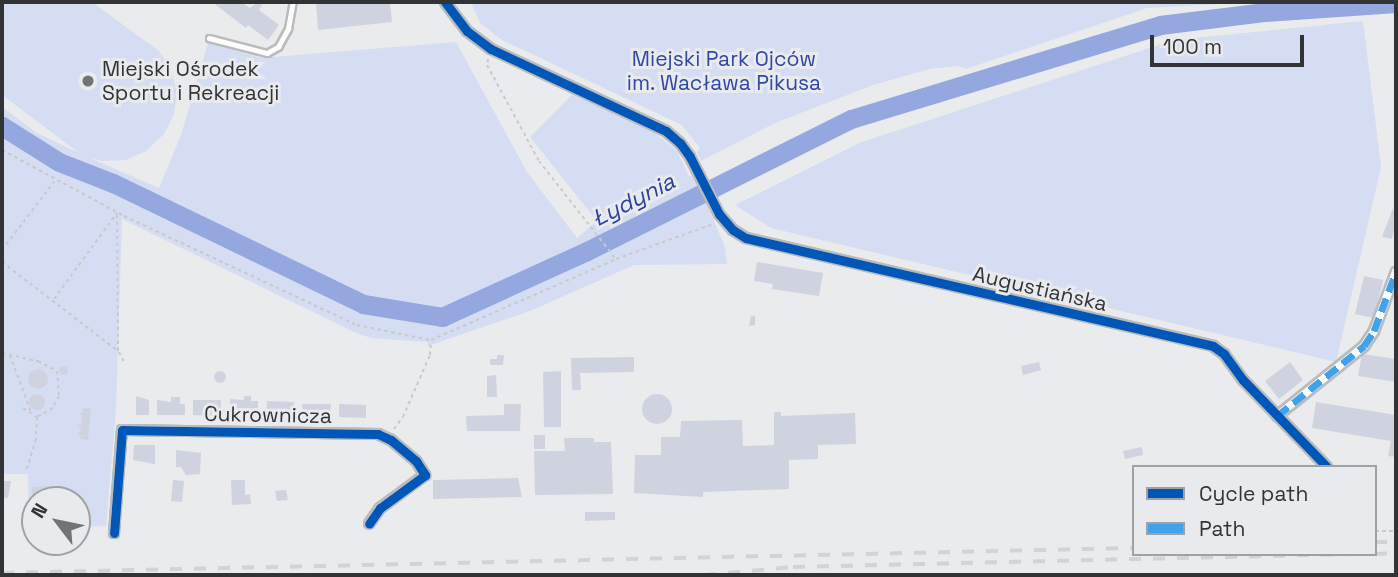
<!DOCTYPE html>
<html>
<head>
<meta charset="utf-8">
<style>
	body { margin:0 }
	#map { position:relative; width:1398px; height:577px; overflow:hidden; background:#eaebec; font-family:"Space Grotesk",sans-serif }
	div>[style] { position:absolute }
	.green>* { inset:0; background:#d5ddf2 }
	.stream>* { height:3.5px; margin:-1.75px; padding:0 1.75px; transform-origin:1.75px; border-radius:1.75px; background:#94a7de }
	.river>* { height:19px; margin:-9.5px; padding:0 9.5px; transform-origin:9.5px; border-radius:9.5px; background:#94a7de }
	.building>* { inset:0; background:#ced3df }
	.round { border-radius:50% }
	.path>* { height:2px; margin-top:-1px; transform-origin:0; background:repeating-linear-gradient(90deg,#c9c9ca 0 3.5px,transparent 0 7px) }
	.roads { filter:drop-shadow(2px 0 #babbbc) drop-shadow(-2px 0 #babbbc) drop-shadow(0 2px #babbbc) drop-shadow(0 -2px #babbbc) }
	.service>* { height:4.5px; margin:-2.25px; padding:0 2.25px; transform-origin:2.25px; border-radius:2.25px; background:#fcfcfc }
	.minor>* { height:8px; margin:-4px; padding:0 4px; transform-origin:4px; border-radius:4px; background:#fcfcfc }
	.rail>* { height:3.5px; margin-top:-1.75px; transform-origin:0; background:repeating-linear-gradient(90deg,#d3d3d4 0 12px,transparent 0 24px) }
	.quiet>* { height:7px; margin-top:-3.5px; transform-origin:0; background:repeating-linear-gradient(90deg,#3ea3eb 0 14px,transparent 0 21px) }
	.cycleway>* { height:9px; margin:-4.5px; padding:0 4.5px; transform-origin:4.5px; border-radius:4.5px; background:#0057b8 }
	.dots>* { width:19px; height:19px; translate:-50% -50%; box-sizing:border-box; border:4px solid #e9eaed; border-radius:50% }
	span { translate:-50% -50%; white-space:nowrap; text-align:center; line-height:1.15; -webkit-text-stroke:6px #e9eaed; paint-order:stroke }
	.park-label { font-size:21px; color:#3047a4 }
	.poi-label { font-size:21px; color:#323334 }
	.left { translate:0 -50%; text-align:left }
	.street-label { font-size:21px; color:#323334 }
	.water-label { font-size:23px; color:#2c419e; font-style:italic }
	.frame { position:absolute; inset:0; border:4px solid #323334; pointer-events:none }
	.legend { position:absolute; left:1132px; top:465px; width:245px; height:91px; box-sizing:border-box; background:#e9eaed; border:2px solid #a0a1a3; margin:0; padding:9px 12px; list-style:none; font-size:21px; color:#323334 }
	.legend li { display:flex; align-items:center; gap:14px; height:35px }
	.legend b { width:35px; border:2px solid #a0a1a3 }
	.north { position:absolute; left:21px; top:486px; width:70px; height:70px; box-sizing:border-box; background:#e9eaed; border:2px solid #a0a1a3; border-radius:50%; rotate:302deg; font-size:19px; font-weight:700; line-height:28px; text-align:center; color:#323334 }
	.north::after { content:''; display:block; margin:auto; width:24px; height:32px; background:#727374; clip-path:polygon(50% 0,100% 100%,50% 72%,0 100%) }
	.scale { position:absolute; left:1150px; top:35px; width:154px; height:32px; box-sizing:border-box; border:4px solid #323334; border-top:0; padding-left:9px; font-size:21px; line-height:24px; white-space:nowrap; color:#323334; -webkit-text-stroke:5px #e9eaed; paint-order:stroke }
</style>
</head>
<body>
<div id="map">
	<div class="green">
		<i style="clip-path:polygon(2px 2px,92px 2px,159px 51px,171px 69px,177px 93px,174px 114px,164px 134px,146px 151px,126px 160px,102px 161px,90px 158px,159px 188px,181px 135px,208px 43px,261px 58px,456px 42px,527px 172px,577px 238px,597px 221px,530px 137px,572px 95px,650px 129px,677px 151px,689px 176px,699px 177px,712px 203px,708px 207px,725px 247px,727px 264px,634px 265px,530px 311px,428px 346px,427px 342px,371px 338px,354px 332px,122px 219px,116px 409px,106px 526px,77px 527px,77px 500px,35px 500px,35px 529px,29px 529px,28px 474px,2px 474px,2px 107px,37px 133px,79px 153px,2px 95px)"></i>
		<i style="clip-path:polygon(471px 2px,1256px 2px,1147px 8px,966px 69px,958px 66px,930px 69px,873px 85px,775px 123px,701px 161px,697px 152px,700px 148px,682px 125px,502px 40px,480px 23px)"></i>
		<i style="clip-path:polygon(1363px 21px,1381px 167px,1336px 362px,771px 228px,735px 205px,859px 143px,1174px 40px)"></i>
	</div>
	<div class="stream">
		<i style="left:1258px;top:2px;width:12px;rotate:55deg"></i>
	</div>
	<div class="river">
		<i style="left:2px;top:126px;width:67px;rotate:32.3deg"></i>
		<i style="left:59px;top:162px;width:58px;rotate:21.3deg"></i>
		<i style="left:113px;top:183px;width:278px;rotate:25.8deg"></i>
		<i style="left:363px;top:304px;width:80px;rotate:9.3deg"></i>
		<i style="left:442px;top:317px;width:159px;rotate:-24.5deg"></i>
		<i style="left:587px;top:251px;width:295px;rotate:-26.6deg"></i>
		<i style="left:851px;top:119px;width:323px;rotate:-16.9deg"></i>
		<i style="left:1160px;top:25px;width:106px;rotate:-7.1deg"></i>
		<i style="left:1265px;top:12px;width:131px;rotate:-3.9deg"></i>
	</div>
	<div class="building">
		<i style="clip-path:polygon(212px 2px,241px 2px,250px 8px,258px 2px,262px 5px,259px 10px,279px 25px,268px 40px,248px 25px,246px 28px)"></i>
		<i style="clip-path:polygon(316px 2px,390px 2px,392px 22px,318px 30px)"></i>
		<i style="clip-path:polygon(1393px 208px,1396px 221px,1392px 239px,1382px 237px)"></i>
		<i style="clip-path:polygon(757px 262px,823px 273px,819px 296px,772px 289px,773px 284px,754px 281px)"></i>
		<i style="clip-path:polygon(1364px 276px,1383px 280px,1374px 318px,1355px 314px)"></i>
		<i style="clip-path:polygon(751px 316px,755px 316px,755px 325px,749px 326px)"></i>
		<i style="clip-path:polygon(1362px 354px,1396px 359px,1396px 382px,1358px 376px)"></i>
		<i style="clip-path:polygon(497px 355px,504px 355px,503px 365px,490px 365px,490px 359px,497px 359px)"></i>
		<i style="clip-path:polygon(634px 357px,634px 372px,580px 373px,581px 390px,572px 390px,571px 358px)"></i>
		<i style="clip-path:polygon(1039px 362px,1041px 370px,1023px 375px,1021px 366px)"></i>
		<i style="clip-path:polygon(1290px 362px,1303px 380px,1279px 399px,1265px 381px)"></i>
		<i class="round" style="left:58.5px;top:365.5px;width:9px;height:9px"></i>
		<i class="round" style="left:28px;top:369px;width:20px;height:20px"></i>
		<i style="clip-path:polygon(561px 371px,561px 427px,544px 427px,543px 372px)"></i>
		<i class="round" style="left:214px;top:371px;width:12px;height:12px"></i>
		<i style="clip-path:polygon(496px 375px,497px 397px,487px 397px,487px 376px)"></i>
		<i class="round" style="left:29px;top:394px;width:16px;height:16px"></i>
		<i class="round" style="left:642px;top:394px;width:30px;height:30px"></i>
		<i style="clip-path:polygon(136px 396px,149px 400px,149px 415px,136px 415px)"></i>
		<i style="clip-path:polygon(244px 396px,251px 396px,251px 401px,258px 401px,258px 416px,229px 416px,230px 399px,244px 400px)"></i>
		<i style="clip-path:polygon(171px 397px,180px 397px,180px 404px,185px 404px,185px 415px,157px 415px,157px 400px,171px 402px)"></i>
		<i style="clip-path:polygon(193px 400px,221px 400px,221px 416px,193px 415px)"></i>
		<i style="clip-path:polygon(267px 401px,294px 402px,294px 417px,266px 416px)"></i>
		<i style="clip-path:polygon(1316px 402px,1396px 415px,1396px 457px,1388px 456px,1391px 441px,1312px 428px)"></i>
		<i style="clip-path:polygon(302px 404px,331px 404px,330px 417px,302px 417px)"></i>
		<i style="clip-path:polygon(339px 404px,366px 405px,366px 418px,339px 417px)"></i>
		<i style="clip-path:polygon(504px 404px,521px 404px,520px 431px,467px 431px,466px 416px,504px 415px)"></i>
		<i style="clip-path:polygon(83px 408px,91px 409px,88px 440px,80px 439px,81px 435px,77px 434px,81px 431px,78px 425px,81px 425px,82px 416px,79px 413px,83px 413px)"></i>
		<i style="clip-path:polygon(774px 412px,781px 412px,781px 416px,855px 413px,856px 444px,818px 445px,818px 459px,789px 460px,789px 489px,703px 492px,703px 497px,634px 493px,635px 455px,661px 455px,661px 437px,680px 437px,681px 421px,742px 420px,743px 446px,774px 445px)"></i>
		<i style="clip-path:polygon(534px 435px,545px 435px,545px 449px,534px 449px)"></i>
		<i style="clip-path:polygon(564px 438px,594px 438px,594px 442px,611px 442px,613px 494px,535px 495px,534px 451px,565px 451px)"></i>
		<i style="clip-path:polygon(134px 445px,155px 445px,155px 464px,133px 460px)"></i>
		<i style="clip-path:polygon(1142px 447px,1143px 455px,1125px 459px,1123px 451px)"></i>
		<i style="clip-path:polygon(176px 450px,201px 453px,200px 474px,186px 475px,181px 467px,176px 467px)"></i>
		<i style="clip-path:polygon(518px 478px,522px 497px,433px 499px,433px 480px)"></i>
		<i style="clip-path:polygon(173px 480px,184px 481px,182px 502px,171px 501px)"></i>
		<i style="clip-path:polygon(231px 480px,245px 480px,245px 495px,250px 494px,251px 504px,232px 505px)"></i>
		<i style="clip-path:polygon(2px 481px,11px 481px,8px 498px,2px 498px)"></i>
		<i style="clip-path:polygon(54px 486px,54px 500px,40px 496px,40px 500px,32px 502px,32px 487px)"></i>
		<i style="clip-path:polygon(286px 490px,288px 500px,277px 501px,275px 491px)"></i>
		<i style="clip-path:polygon(585px 512px,615px 512px,615px 520px,585px 521px)"></i>
	</div>
	<div class="path">
		<i style="left:488px;top:59px;width:6px;rotate:99deg"></i>
		<i style="left:487px;top:65px;width:109px;rotate:61.6deg"></i>
		<i style="left:539px;top:161px;width:123px;rotate:51.9deg"></i>
		<i style="left:2px;top:150px;width:139px;rotate:28.4deg"></i>
		<i style="left:124px;top:216px;width:257px;rotate:25.1deg"></i>
		<i style="left:357px;top:325px;width:76px;rotate:11.5deg"></i>
		<i style="left:431px;top:340px;width:202px;rotate:-23.6deg"></i>
		<i style="left:616px;top:259px;width:103px;rotate:-19.8deg"></i>
		<i style="left:2px;top:250px;width:86px;rotate:-52.6deg"></i>
		<i style="left:2px;top:262px;width:146px;rotate:37.5deg"></i>
		<i style="left:118px;top:351px;width:138px;rotate:-90.4deg"></i>
		<i style="left:54px;top:299px;width:107px;rotate:-53.8deg"></i>
		<i style="left:119px;top:352px;width:13px;rotate:63deg"></i>
		<i style="left:2px;top:353px;width:37px;rotate:13deg"></i>
		<i style="left:38px;top:361px;width:21px;rotate:28deg"></i>
		<i style="left:57px;top:371px;width:25px;rotate:85deg"></i>
		<i style="left:59px;top:396px;width:13px;rotate:117deg"></i>
		<i style="left:53px;top:408px;width:18px;rotate:151deg"></i>
		<i style="left:10px;top:355px;width:61px;rotate:69.8deg"></i>
		<i style="left:23px;top:408px;width:17px;rotate:33deg"></i>
		<i style="left:37px;top:417px;width:22px;rotate:93deg"></i>
		<i style="left:36px;top:439px;width:34px;rotate:107deg"></i>
		<i style="left:394px;top:429px;width:15px;rotate:-53deg"></i>
		<i style="left:403px;top:417px;width:68px;rotate:-66.5deg"></i>
		<i style="left:430px;top:355px;width:13px;rotate:-86deg"></i>
		<i style="left:1375px;top:531px;width:21px"></i>
	</div>
	<div class="roads">
		<div class="service">
			<i style="left:209px;top:38px;width:60px;rotate:14.5deg"></i>
			<i style="left:267px;top:53px;width:13px;rotate:-29deg"></i>
			<i style="left:278px;top:47px;width:21px;rotate:-61deg"></i>
			<i style="left:288px;top:29px;width:27px;rotate:-80deg"></i>
		</div>
		<div class="minor">
			<i style="left:445px;top:2px;width:36px;rotate:53deg"></i>
			<i style="left:467px;top:31px;width:30px;rotate:37deg"></i>
			<i style="left:491px;top:49px;width:193px;rotate:25.1deg"></i>
			<i style="left:666px;top:131px;width:18px;rotate:41deg"></i>
			<i style="left:680px;top:143px;width:17px;rotate:54deg"></i>
			<i style="left:690px;top:157px;width:64px;rotate:63deg"></i>
			<i style="left:719px;top:214px;width:21px;rotate:49deg"></i>
			<i style="left:733px;top:230px;width:15px;rotate:32deg"></i>
			<i style="left:746px;top:238px;width:479px;rotate:13deg"></i>
			<i style="left:1213px;top:346px;width:14px;rotate:36deg"></i>
			<i style="left:1224px;top:354px;width:32px;rotate:54deg"></i>
			<i style="left:1243px;top:380px;width:121px;rotate:46deg"></i>
			<i style="left:1277px;top:416px;width:112px;rotate:-38.8deg"></i>
			<i style="left:1364px;top:346px;width:18px;rotate:-56deg"></i>
			<i style="left:1374px;top:331px;width:63px;rotate:-69.6deg"></i>
			<i style="left:114px;top:533px;width:103px;rotate:-85.6deg"></i>
			<i style="left:122px;top:430px;width:256px;rotate:0.9deg"></i>
			<i style="left:378px;top:434px;width:14px;rotate:25deg"></i>
			<i style="left:391px;top:440px;width:33px;rotate:40deg"></i>
			<i style="left:416px;top:461px;width:17px;rotate:57deg"></i>
			<i style="left:425px;top:475px;width:56px;rotate:143.7deg"></i>
			<i style="left:380px;top:508px;width:19px;rotate:125deg"></i>
		</div>
	</div>
	<div class="rail">
		<i style="left:1375px;top:542px;width:21px"></i>
		<i style="left:1375px;top:554px;width:21px;rotate:-3deg"></i>
		<i style="left:2px;top:573px;width:1132px;rotate:-1.27deg"></i>
		<i style="left:704px;top:575px;width:89px;rotate:-5.1deg"></i>
		<i style="left:793px;top:567px;width:563px;rotate:-1.32deg"></i>
	</div>
	<div class="quiet">
		<i style="left:1277px;top:416px;width:112px;rotate:-38.8deg"></i>
		<i style="left:1364px;top:346px;width:18px;rotate:-56deg"></i>
		<i style="left:1374px;top:331px;width:63px;rotate:-69.6deg"></i>
	</div>
	<div class="cycleway">
		<i style="left:445px;top:2px;width:36px;rotate:53deg"></i>
		<i style="left:467px;top:31px;width:30px;rotate:37deg"></i>
		<i style="left:491px;top:49px;width:193px;rotate:25.1deg"></i>
		<i style="left:666px;top:131px;width:18px;rotate:41deg"></i>
		<i style="left:680px;top:143px;width:17px;rotate:54deg"></i>
		<i style="left:690px;top:157px;width:64px;rotate:63deg"></i>
		<i style="left:719px;top:214px;width:21px;rotate:49deg"></i>
		<i style="left:733px;top:230px;width:15px;rotate:32deg"></i>
		<i style="left:746px;top:238px;width:479px;rotate:13deg"></i>
		<i style="left:1213px;top:346px;width:14px;rotate:36deg"></i>
		<i style="left:1224px;top:354px;width:32px;rotate:54deg"></i>
		<i style="left:1243px;top:380px;width:121px;rotate:46deg"></i>
		<i style="left:114px;top:533px;width:103px;rotate:-85.6deg"></i>
		<i style="left:122px;top:430px;width:256px;rotate:0.9deg"></i>
		<i style="left:378px;top:434px;width:14px;rotate:25deg"></i>
		<i style="left:391px;top:440px;width:33px;rotate:40deg"></i>
		<i style="left:416px;top:461px;width:17px;rotate:57deg"></i>
		<i style="left:425px;top:475px;width:56px;rotate:143.7deg"></i>
		<i style="left:380px;top:508px;width:19px;rotate:125deg"></i>
	</div>
	<div class="dots">
		<i style="left:88px;top:81px;background:#727374"></i>
	</div>
	<div class="park-label">
		<span style="left:724px;top:71px">Miejski Park Ojców<br>im. Wacława Pikusa</span>
	</div>
	<div class="poi-label">
		<span class="left" style="left:102px;top:81px">Miejski Ośrodek<br>Sportu i Rekreacji</span>
	</div>
	<div class="street-label">
		<span style="left:1040px;top:289px;rotate:13deg">Augustiańska</span>
		<span style="left:268px;top:415px;rotate:1deg">Cukrownicza</span>
	</div>
	<div class="water-label">
		<span style="left:633px;top:200px;rotate:-27deg">Łydynia</span>
	</div>
	<div class="frame"></div>
	<ul class="legend">
	<li><b style="height:9px;background:#0057b8"></b>Cycle path</li>
	<li><b style="height:9px;background:#3ea3eb"></b>Path</li>
	</ul>
	<div class="north">N</div>
	<div class="scale">100 m</div>
</div>
</body>
</html>
